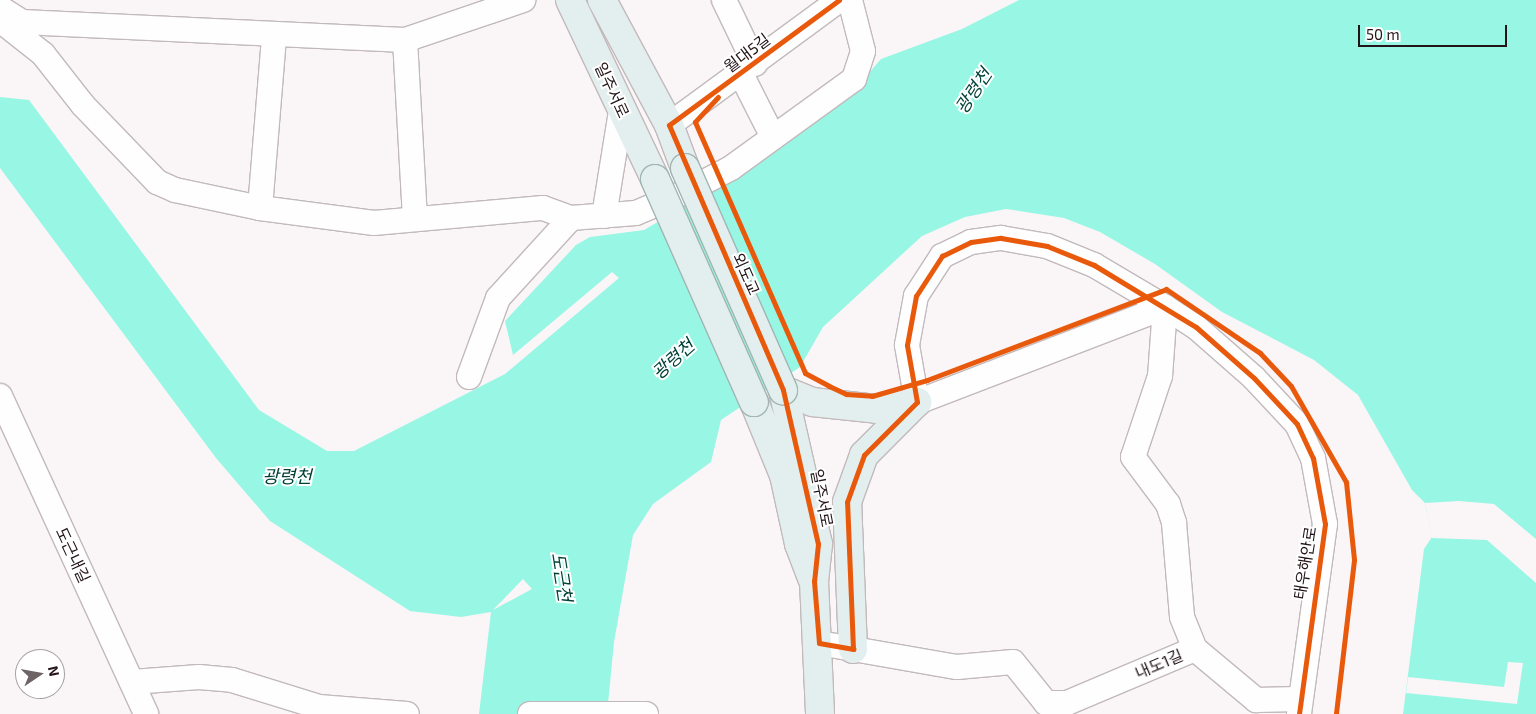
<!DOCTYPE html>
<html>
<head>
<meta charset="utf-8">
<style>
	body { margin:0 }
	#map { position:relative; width:1536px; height:714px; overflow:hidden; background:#faf5f6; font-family:"Exo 2","Noto Sans KR",sans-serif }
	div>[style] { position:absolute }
	.water>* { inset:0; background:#97f7e4 }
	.pier>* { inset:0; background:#faf5f6 }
	.roads { filter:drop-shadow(1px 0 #c2b9bb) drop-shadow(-1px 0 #c2b9bb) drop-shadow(0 1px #c2b9bb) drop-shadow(0 -1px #c2b9bb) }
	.minor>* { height:24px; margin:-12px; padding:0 12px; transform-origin:12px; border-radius:12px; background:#fefefe }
	.major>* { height:28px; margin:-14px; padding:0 14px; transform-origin:14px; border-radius:14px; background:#e3efee }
	.bridges { filter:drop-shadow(1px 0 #a1b5b2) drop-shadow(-1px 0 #a1b5b2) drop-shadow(0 1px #a1b5b2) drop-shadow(0 -1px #a1b5b2) }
	.major-bridge>* { height:28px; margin:-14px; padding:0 14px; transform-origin:14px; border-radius:14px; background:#e3efee }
	.cycleway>* { height:5px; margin:-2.5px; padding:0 2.5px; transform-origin:2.5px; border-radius:2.5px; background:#e8590c }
	span { translate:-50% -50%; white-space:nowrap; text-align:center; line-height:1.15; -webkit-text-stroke:4px #fff; paint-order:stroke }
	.street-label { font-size:16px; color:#221417 }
	.water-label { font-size:18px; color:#004237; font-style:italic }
	.north { position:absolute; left:15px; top:649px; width:50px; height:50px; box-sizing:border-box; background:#fff; border:1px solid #a7a1a2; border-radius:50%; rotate:78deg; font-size:14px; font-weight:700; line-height:20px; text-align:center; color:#221417 }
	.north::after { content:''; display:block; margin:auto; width:18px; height:22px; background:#6e6365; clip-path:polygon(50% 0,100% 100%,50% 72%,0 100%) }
	.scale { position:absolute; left:1358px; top:25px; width:149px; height:22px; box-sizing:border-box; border:2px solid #221417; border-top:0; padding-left:6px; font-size:15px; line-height:18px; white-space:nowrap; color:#221417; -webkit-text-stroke:4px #fff; paint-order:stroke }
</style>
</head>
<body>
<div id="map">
	<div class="water">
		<i style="clip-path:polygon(evenodd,1019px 0,1536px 0,1536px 714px,1403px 714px,1424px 549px,1432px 537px,1425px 503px,1412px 490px,1358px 395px,1314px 360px,1222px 312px,1155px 264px,1100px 232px,1064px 218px,1006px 209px,965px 217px,922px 236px,823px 327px,800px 367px,721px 420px,711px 462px,653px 504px,633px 535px,614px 642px,607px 714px,479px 714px,491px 612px,461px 617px,410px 611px,270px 521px,216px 458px,0 168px,0 97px,29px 100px,259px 410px,327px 451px,354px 451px,505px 374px,619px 278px,612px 272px,513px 355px,505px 321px,576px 245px,590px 237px,644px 230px,723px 184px,860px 83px,881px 59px,962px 29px,1019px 0,523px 579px,532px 589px,493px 610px,523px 579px)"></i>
	</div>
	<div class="pier">
		<i style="clip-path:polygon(1459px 501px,1494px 504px,1536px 539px,1536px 583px,1487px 540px,1432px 538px,1425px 503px)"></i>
		<i style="clip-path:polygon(1508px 662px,1523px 663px,1517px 704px,1406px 693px,1408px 677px,1504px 687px)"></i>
	</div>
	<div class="roads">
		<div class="minor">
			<i style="left:724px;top:0;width:71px;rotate:64.2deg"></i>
			<i style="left:3px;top:10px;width:22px;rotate:32deg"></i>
			<i style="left:22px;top:22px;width:383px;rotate:2.7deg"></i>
			<i style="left:405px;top:40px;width:125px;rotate:-18.7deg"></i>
			<i style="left:0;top:20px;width:55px;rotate:38.3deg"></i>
			<i style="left:43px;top:54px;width:65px;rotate:51.9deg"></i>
			<i style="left:83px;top:105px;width:107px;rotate:46.1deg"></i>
			<i style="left:157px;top:182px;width:20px;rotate:24deg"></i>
			<i style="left:175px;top:190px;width:87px;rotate:12deg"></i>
			<i style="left:260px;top:208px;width:115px;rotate:7.5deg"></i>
			<i style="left:374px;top:223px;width:170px;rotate:-5.1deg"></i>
			<i style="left:543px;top:208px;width:30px;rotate:20deg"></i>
			<i style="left:571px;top:218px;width:65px;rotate:-4.4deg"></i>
			<i style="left:636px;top:213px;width:51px;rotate:-23.1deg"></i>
			<i style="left:683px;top:193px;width:54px;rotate:-27.5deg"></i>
			<i style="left:731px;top:168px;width:152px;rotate:-35.9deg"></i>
			<i style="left:854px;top:79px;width:29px;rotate:-72deg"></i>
			<i style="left:863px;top:51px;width:53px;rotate:-104.3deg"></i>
			<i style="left:405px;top:40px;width:178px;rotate:86.8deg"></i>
			<i style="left:741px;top:74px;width:71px;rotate:63.1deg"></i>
			<i style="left:669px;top:125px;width:211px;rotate:-36.3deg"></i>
			<i style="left:260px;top:208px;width:173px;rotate:-85.3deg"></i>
			<i style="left:604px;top:216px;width:106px;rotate:-80.8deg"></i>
			<i style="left:1165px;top:307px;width:266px;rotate:159deg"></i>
			<i style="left:917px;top:402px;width:58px;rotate:-100deg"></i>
			<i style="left:907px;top:345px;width:50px;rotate:-79.6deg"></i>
			<i style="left:916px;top:296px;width:48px;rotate:-57deg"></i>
			<i style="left:942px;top:256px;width:32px;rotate:-26deg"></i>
			<i style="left:971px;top:242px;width:30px;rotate:-8deg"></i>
			<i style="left:1001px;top:238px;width:47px;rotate:9.9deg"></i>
			<i style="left:1047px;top:246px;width:51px;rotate:22deg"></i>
			<i style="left:1094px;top:265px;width:82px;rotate:30.6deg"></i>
			<i style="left:1165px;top:307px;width:37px;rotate:33deg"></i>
			<i style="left:1196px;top:327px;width:77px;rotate:41.3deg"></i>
			<i style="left:1254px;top:378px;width:63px;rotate:46.9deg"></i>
			<i style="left:1297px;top:424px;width:38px;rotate:65deg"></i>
			<i style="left:1313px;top:458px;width:67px;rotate:79.7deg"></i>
			<i style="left:1325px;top:524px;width:192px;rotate:97.8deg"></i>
			<i style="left:1165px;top:307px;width:69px;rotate:94.1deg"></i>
			<i style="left:1160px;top:376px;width:85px;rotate:108.4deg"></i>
			<i style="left:1133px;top:457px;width:59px;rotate:53.3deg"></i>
			<i style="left:1168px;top:504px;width:20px;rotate:72deg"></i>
			<i style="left:1174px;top:523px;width:94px;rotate:85.1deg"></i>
			<i style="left:1182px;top:617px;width:35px;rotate:68deg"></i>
			<i style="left:1195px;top:649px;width:80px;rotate:39.9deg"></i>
			<i style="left:1256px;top:700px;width:42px;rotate:-1.4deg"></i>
			<i style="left:469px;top:377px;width:84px;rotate:-69.8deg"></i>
			<i style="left:498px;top:298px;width:108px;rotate:-47.6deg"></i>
			<i style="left:0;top:396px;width:350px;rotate:65.3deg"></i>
			<i style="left:819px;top:643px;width:140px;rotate:9.9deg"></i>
			<i style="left:957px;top:667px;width:56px;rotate:-5.1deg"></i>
			<i style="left:1013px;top:662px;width:53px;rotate:51.2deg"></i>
			<i style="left:1046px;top:703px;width:21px"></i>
			<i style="left:1067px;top:703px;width:139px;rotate:-22.9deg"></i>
			<i style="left:132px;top:682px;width:67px;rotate:-4.3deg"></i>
			<i style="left:199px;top:677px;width:33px;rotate:5deg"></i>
			<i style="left:232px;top:680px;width:91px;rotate:17.2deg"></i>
			<i style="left:319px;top:707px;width:88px;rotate:4.5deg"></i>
			<i style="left:530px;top:714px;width:116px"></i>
		</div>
		<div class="major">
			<i style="left:570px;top:0;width:198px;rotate:64.6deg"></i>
			<i style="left:602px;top:0;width:142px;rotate:61.8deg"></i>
			<i style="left:669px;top:125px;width:46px;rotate:69.6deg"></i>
			<i style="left:783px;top:390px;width:158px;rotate:77.2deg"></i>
			<i style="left:818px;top:544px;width:37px;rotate:96deg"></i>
			<i style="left:814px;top:581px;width:133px;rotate:87.4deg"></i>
			<i style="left:783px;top:390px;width:31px;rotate:22deg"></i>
			<i style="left:812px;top:402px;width:65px;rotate:6.1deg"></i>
			<i style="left:877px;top:409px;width:41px;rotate:-9.9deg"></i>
			<i style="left:754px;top:402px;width:79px;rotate:67.7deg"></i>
			<i style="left:784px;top:475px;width:71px;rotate:77.7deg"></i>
			<i style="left:799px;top:544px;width:36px;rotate:69deg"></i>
			<i style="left:853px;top:649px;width:147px;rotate:-92.3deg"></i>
			<i style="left:847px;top:502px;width:50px;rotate:-70.1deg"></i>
			<i style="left:864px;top:455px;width:75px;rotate:-45deg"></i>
		</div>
	</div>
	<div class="bridges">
		<div class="major-bridge">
			<i style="left:685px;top:168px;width:243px;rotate:66.2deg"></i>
			<i style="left:655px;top:179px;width:244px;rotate:66.1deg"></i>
		</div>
	</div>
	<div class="cycleway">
		<i style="left:839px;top:0;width:211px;rotate:143.7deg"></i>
		<i style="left:669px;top:125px;width:288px;rotate:66.7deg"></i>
		<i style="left:783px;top:390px;width:158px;rotate:77.2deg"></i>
		<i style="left:818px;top:544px;width:37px;rotate:96deg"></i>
		<i style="left:814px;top:581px;width:62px;rotate:85.4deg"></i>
		<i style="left:819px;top:643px;width:35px;rotate:10deg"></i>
		<i style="left:853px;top:649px;width:147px;rotate:-92.3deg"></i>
		<i style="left:847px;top:502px;width:50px;rotate:-70.1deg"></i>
		<i style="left:864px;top:455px;width:75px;rotate:-45deg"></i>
		<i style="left:917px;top:402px;width:58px;rotate:-100deg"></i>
		<i style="left:907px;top:345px;width:50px;rotate:-79.6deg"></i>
		<i style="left:916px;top:296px;width:48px;rotate:-57deg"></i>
		<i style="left:942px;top:256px;width:32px;rotate:-26deg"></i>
		<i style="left:971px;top:242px;width:30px;rotate:-8deg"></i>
		<i style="left:1001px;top:238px;width:47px;rotate:9.9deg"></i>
		<i style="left:1047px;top:246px;width:51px;rotate:22deg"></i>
		<i style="left:1094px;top:265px;width:119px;rotate:31.3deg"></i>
		<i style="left:1196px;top:327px;width:77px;rotate:41.3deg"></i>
		<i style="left:1254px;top:378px;width:63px;rotate:46.9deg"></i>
		<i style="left:1297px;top:424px;width:38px;rotate:65deg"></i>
		<i style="left:1313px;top:458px;width:67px;rotate:79.7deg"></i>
		<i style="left:1325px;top:524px;width:192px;rotate:97.8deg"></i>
		<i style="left:718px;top:97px;width:34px;rotate:133deg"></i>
		<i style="left:695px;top:122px;width:274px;rotate:66.3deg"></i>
		<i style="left:805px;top:373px;width:27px;rotate:28deg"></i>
		<i style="left:829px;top:386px;width:19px;rotate:25deg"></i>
		<i style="left:846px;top:394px;width:26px;rotate:4deg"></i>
		<i style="left:872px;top:396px;width:57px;rotate:-16.2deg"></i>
		<i style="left:927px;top:380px;width:256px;rotate:-20.8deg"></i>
		<i style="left:1166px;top:289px;width:114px;rotate:34.2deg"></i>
		<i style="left:1260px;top:353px;width:45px;rotate:46.8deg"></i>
		<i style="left:1291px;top:386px;width:111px;rotate:60.2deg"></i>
		<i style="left:1346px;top:482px;width:78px;rotate:84.1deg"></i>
		<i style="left:1354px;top:560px;width:155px;rotate:96.7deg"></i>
	</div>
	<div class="street-label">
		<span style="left:747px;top:53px;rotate:-37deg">월대5길</span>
		<span style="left:612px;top:90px;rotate:65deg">일주서로</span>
		<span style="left:746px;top:274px;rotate:66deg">외도교</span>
		<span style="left:822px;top:498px;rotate:79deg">일주서로</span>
		<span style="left:73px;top:555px;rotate:65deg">도근내길</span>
		<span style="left:1305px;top:563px;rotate:-81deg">태우해안로</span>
		<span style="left:1159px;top:664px;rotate:-23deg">내도1길</span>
	</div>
	<div class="water-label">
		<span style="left:973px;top:91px;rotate:-56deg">광령천</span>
		<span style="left:673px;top:359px;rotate:-42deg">광령천</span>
		<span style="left:287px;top:476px">광령천</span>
		<span style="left:562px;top:577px;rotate:81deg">도근천</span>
	</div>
	<div class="north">N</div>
	<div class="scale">50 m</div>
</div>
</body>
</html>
